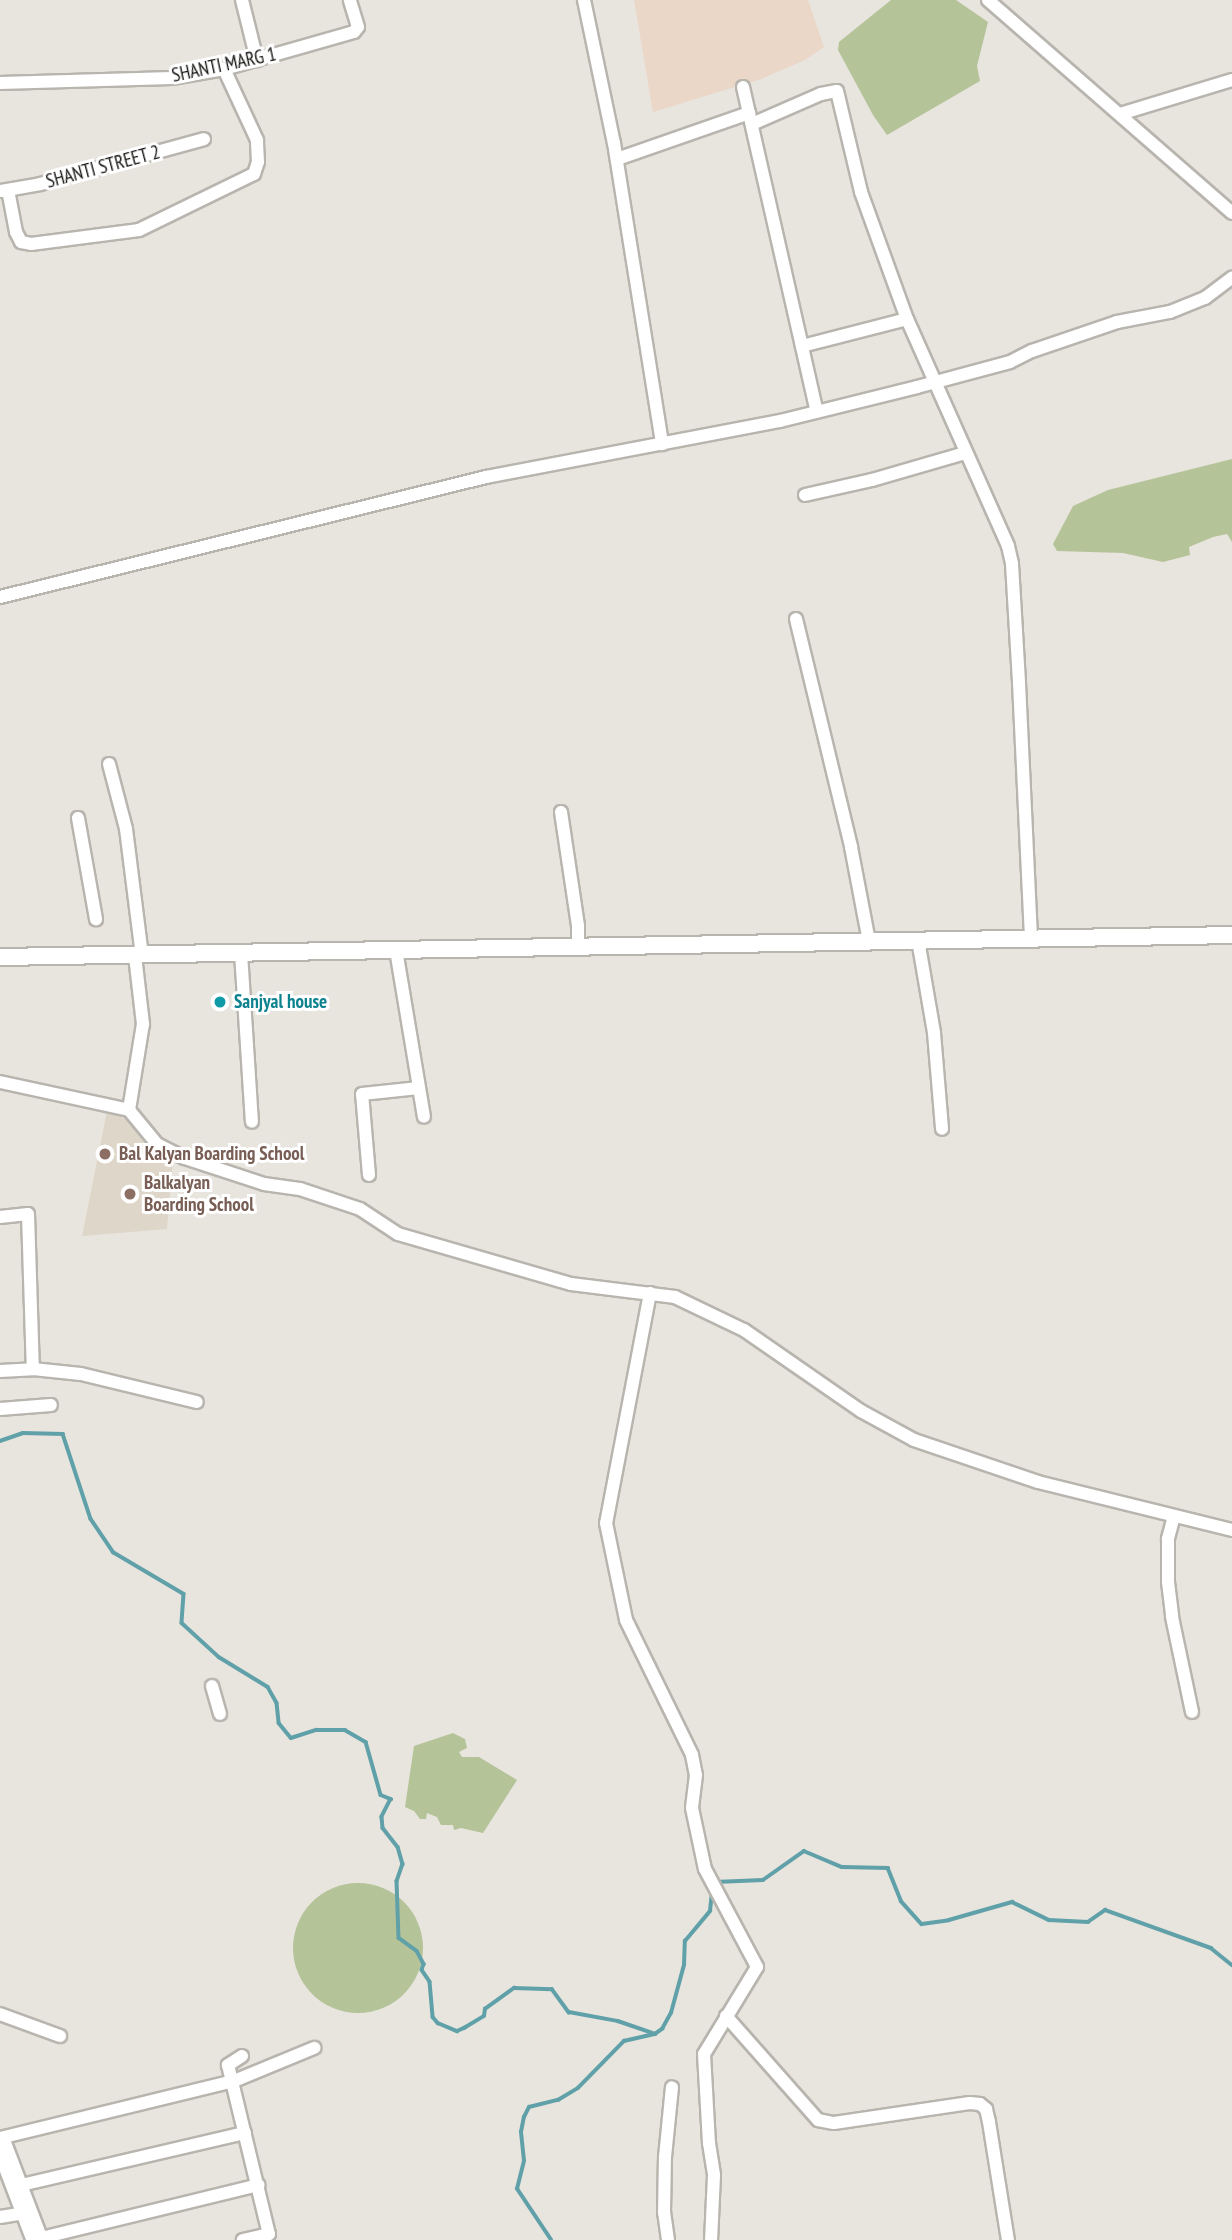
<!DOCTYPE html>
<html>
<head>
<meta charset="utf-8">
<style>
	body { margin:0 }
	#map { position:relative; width:1232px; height:2240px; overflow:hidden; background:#e8e4de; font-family:"PT Sans Narrow",sans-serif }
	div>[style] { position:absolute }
	.built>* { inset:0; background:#dfd6ca }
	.industrial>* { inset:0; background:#ead7c7 }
	.green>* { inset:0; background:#b5c398 }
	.round { border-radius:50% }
	.stream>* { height:3.5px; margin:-1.75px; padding:0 1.75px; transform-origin:1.75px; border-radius:1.75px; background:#60a1a9 }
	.roads { filter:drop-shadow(2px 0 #b8b4ae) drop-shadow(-2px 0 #b8b4ae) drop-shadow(0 2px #b8b4ae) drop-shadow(0 -2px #b8b4ae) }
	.street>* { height:12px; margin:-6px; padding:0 6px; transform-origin:6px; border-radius:6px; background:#fff }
	.secondary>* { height:16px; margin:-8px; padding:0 8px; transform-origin:8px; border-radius:8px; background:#fff }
	.highway>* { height:21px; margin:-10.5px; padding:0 10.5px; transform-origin:10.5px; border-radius:10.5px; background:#fff }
	.dots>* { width:19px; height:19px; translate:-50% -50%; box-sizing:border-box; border:4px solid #fff; border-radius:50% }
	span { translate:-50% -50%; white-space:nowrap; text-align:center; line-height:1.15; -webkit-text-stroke:6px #fff; paint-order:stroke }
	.street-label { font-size:19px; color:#12110f }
	.culture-label { font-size:19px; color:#0d838f; font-weight:700 }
	.left { translate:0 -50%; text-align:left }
	.education-label { font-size:19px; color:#785e54; font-weight:700 }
</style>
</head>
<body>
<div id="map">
	<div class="built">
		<i style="clip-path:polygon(107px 1111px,128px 1120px,147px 1147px,173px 1159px,167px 1229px,82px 1236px)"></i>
	</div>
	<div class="industrial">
		<i style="clip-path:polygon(634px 0,808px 0,824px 47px,805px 60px,761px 79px,653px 112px)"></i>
	</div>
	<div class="green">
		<i style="clip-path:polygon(891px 0,956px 0,988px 22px,977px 66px,980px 81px,887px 135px,873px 115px,838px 50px,839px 42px)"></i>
		<i style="clip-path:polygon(1232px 459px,1232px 542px,1227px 534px,1213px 537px,1189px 547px,1190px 555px,1163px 562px,1123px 553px,1057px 551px,1053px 544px,1073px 506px,1108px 490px)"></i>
		<i style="clip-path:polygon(453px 1733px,465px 1739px,467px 1748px,459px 1752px,462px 1757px,479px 1757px,517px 1780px,483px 1833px,461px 1828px,454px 1830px,453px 1825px,441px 1825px,437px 1817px,427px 1813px,426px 1819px,420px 1819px,414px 1811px,405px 1807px,414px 1746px)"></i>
		<i class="round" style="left:293px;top:1883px;width:130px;height:130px"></i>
	</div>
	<div class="stream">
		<i style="left:0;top:1441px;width:24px;rotate:-19deg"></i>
		<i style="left:23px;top:1433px;width:40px;rotate:1.4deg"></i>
		<i style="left:63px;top:1434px;width:89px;rotate:71.8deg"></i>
		<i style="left:91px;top:1519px;width:40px;rotate:56deg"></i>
		<i style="left:113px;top:1552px;width:82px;rotate:30.6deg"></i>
		<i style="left:184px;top:1594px;width:29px;rotate:94deg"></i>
		<i style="left:182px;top:1623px;width:50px;rotate:42.6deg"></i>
		<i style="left:219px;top:1657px;width:57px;rotate:31.5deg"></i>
		<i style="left:268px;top:1687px;width:18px;rotate:61deg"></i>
		<i style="left:277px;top:1703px;width:20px;rotate:84deg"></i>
		<i style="left:279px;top:1723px;width:19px;rotate:51deg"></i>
		<i style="left:291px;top:1738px;width:26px;rotate:-18deg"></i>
		<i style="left:316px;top:1730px;width:29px"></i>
		<i style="left:345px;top:1730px;width:24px;rotate:30deg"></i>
		<i style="left:366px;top:1742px;width:55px;rotate:74.2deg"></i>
		<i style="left:381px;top:1795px;width:11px;rotate:22deg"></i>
		<i style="left:391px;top:1799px;width:20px;rotate:117deg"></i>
		<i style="left:382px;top:1817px;width:11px;rotate:85deg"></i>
		<i style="left:383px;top:1828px;width:24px;rotate:52deg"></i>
		<i style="left:398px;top:1847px;width:18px;rotate:74deg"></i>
		<i style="left:403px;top:1864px;width:18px;rotate:109deg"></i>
		<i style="left:397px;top:1881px;width:57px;rotate:88deg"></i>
		<i style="left:399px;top:1938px;width:22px;rotate:36deg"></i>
		<i style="left:417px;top:1951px;width:15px;rotate:62deg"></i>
		<i style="left:424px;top:1964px;width:6px;rotate:108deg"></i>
		<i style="left:422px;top:1970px;width:14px;rotate:56deg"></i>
		<i style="left:430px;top:1982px;width:35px;rotate:85deg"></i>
		<i style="left:433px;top:2017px;width:8px;rotate:50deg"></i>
		<i style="left:438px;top:2023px;width:21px;rotate:23deg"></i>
		<i style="left:457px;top:2031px;width:8px;rotate:-23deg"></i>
		<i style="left:464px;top:2028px;width:23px;rotate:-31deg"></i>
		<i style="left:484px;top:2016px;width:7px;rotate:-82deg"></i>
		<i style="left:485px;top:2009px;width:36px;rotate:-36deg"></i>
		<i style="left:514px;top:1988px;width:38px;rotate:2deg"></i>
		<i style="left:552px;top:1989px;width:29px;rotate:54deg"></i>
		<i style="left:569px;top:2012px;width:50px;rotate:10.4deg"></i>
		<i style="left:618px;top:2021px;width:39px;rotate:19deg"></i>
		<i style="left:715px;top:1882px;width:48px;rotate:-2.4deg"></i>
		<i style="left:763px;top:1880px;width:50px;rotate:-35.3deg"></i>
		<i style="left:804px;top:1851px;width:41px;rotate:22.8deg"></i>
		<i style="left:842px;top:1867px;width:46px;rotate:1.2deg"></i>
		<i style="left:888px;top:1868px;width:35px;rotate:68deg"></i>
		<i style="left:901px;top:1901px;width:31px;rotate:48deg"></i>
		<i style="left:922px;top:1924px;width:27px;rotate:-8deg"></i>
		<i style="left:949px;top:1920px;width:66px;rotate:-15.9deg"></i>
		<i style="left:1012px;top:1902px;width:41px;rotate:25.9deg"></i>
		<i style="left:1049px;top:1920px;width:39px;rotate:3deg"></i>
		<i style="left:1088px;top:1922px;width:21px;rotate:-35deg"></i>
		<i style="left:1105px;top:1910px;width:113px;rotate:19.7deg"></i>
		<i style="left:1211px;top:1948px;width:27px;rotate:39deg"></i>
		<i style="left:551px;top:2240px;width:61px;rotate:-123.7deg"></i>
		<i style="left:517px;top:2189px;width:29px;rotate:-76deg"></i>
		<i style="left:524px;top:2161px;width:29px;rotate:-96deg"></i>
		<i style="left:521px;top:2132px;width:15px;rotate:-79deg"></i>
		<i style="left:524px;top:2117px;width:11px;rotate:-63deg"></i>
		<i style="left:529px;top:2107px;width:30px;rotate:-14deg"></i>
		<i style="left:558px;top:2100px;width:23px;rotate:-31deg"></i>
		<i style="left:578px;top:2088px;width:66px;rotate:-45.6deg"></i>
		<i style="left:624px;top:2041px;width:32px;rotate:-13deg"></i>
		<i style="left:655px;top:2034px;width:9px;rotate:-36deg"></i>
		<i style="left:662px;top:2029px;width:18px;rotate:-61deg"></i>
		<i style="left:671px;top:2013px;width:50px;rotate:-74.8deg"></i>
		<i style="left:684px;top:1965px;width:24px;rotate:-88deg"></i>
		<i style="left:685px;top:1941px;width:39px;rotate:-50deg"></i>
		<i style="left:710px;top:1911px;width:20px;rotate:-84deg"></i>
	</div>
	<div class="roads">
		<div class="street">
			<i style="left:242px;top:0;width:62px;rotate:76deg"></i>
			<i style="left:584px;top:0;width:146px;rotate:78.2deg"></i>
			<i style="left:614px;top:143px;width:305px;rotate:80.9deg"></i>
			<i style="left:988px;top:0;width:324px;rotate:41.1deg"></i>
			<i style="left:0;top:83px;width:172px;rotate:-1.7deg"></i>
			<i style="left:172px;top:78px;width:53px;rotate:-9.8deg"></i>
			<i style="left:224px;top:69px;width:135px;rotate:-15.9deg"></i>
			<i style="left:354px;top:32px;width:6px;rotate:-51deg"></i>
			<i style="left:358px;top:27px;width:28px;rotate:-107deg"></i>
			<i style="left:743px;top:87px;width:333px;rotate:77.2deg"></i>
			<i style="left:1120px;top:114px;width:117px;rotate:-16.9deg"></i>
			<i style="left:752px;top:124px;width:75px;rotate:-23.5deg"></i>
			<i style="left:821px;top:94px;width:16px;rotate:-11deg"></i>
			<i style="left:837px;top:91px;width:104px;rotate:76.6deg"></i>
			<i style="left:861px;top:192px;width:135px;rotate:70.1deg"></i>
			<i style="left:907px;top:319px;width:248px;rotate:66deg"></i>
			<i style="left:1008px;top:546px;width:18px;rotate:77deg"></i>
			<i style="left:1012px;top:564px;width:119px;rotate:86.6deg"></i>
			<i style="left:1019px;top:683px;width:255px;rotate:87.3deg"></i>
			<i style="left:617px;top:159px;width:140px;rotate:-19.2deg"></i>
			<i style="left:8px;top:190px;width:43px;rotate:79.2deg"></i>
			<i style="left:16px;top:232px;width:11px;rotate:63deg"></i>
			<i style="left:21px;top:242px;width:10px;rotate:11deg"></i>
			<i style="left:31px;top:244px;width:109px;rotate:-7.4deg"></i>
			<i style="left:139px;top:230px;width:128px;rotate:-26deg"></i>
			<i style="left:254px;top:174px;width:13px;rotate:-72deg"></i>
			<i style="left:258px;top:162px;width:22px;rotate:-93deg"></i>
			<i style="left:257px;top:140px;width:78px;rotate:-114.9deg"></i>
			<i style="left:1px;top:191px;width:40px;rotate:-10deg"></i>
			<i style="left:40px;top:184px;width:170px;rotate:-15.3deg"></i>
			<i style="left:802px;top:346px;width:108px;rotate:-14.4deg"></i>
			<i style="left:805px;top:495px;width:69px;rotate:-12.6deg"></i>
			<i style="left:872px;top:480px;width:97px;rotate:-16.2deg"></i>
			<i style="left:0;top:597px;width:501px;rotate:-13.87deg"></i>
			<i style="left:486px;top:477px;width:299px;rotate:-10.8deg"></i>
			<i style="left:780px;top:421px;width:141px;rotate:-13.9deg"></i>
			<i style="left:917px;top:387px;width:96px;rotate:-15deg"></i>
			<i style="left:1010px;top:362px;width:25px;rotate:-27deg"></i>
			<i style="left:1032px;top:351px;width:90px;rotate:-18.8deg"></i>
			<i style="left:1117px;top:322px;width:54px;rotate:-10.7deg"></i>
			<i style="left:1170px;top:312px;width:38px;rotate:-22deg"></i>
			<i style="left:1205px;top:298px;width:34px;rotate:-37deg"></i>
			<i style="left:796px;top:619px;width:235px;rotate:76.4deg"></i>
			<i style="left:851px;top:847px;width:96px;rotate:79.2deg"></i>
			<i style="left:109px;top:764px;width:67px;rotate:75.3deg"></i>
			<i style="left:126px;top:829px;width:127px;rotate:82.8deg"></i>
			<i style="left:561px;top:812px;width:115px;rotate:81.5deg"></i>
			<i style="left:578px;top:926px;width:21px;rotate:90deg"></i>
			<i style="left:78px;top:818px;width:103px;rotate:79.9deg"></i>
			<i style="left:918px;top:940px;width:94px;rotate:80.2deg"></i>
			<i style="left:934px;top:1033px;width:96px;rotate:85.2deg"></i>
			<i style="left:396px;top:950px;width:169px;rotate:80.5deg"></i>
			<i style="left:241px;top:953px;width:169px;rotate:86.3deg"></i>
			<i style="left:0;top:1082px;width:132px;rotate:12.2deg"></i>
			<i style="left:129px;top:1110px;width:44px;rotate:50.5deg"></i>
			<i style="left:157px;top:1144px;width:31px;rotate:27deg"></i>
			<i style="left:185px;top:1158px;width:83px;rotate:18.2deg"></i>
			<i style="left:264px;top:1184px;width:36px;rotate:8deg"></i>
			<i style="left:300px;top:1189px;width:63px;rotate:18.4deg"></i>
			<i style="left:360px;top:1209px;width:45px;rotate:33.3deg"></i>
			<i style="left:398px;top:1234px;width:180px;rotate:16.1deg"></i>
			<i style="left:571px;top:1284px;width:105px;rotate:7.1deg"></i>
			<i style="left:675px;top:1297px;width:76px;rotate:25.6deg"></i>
			<i style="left:744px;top:1330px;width:142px;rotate:34.7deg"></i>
			<i style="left:861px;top:1411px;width:60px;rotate:28.7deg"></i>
			<i style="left:914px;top:1440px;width:131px;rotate:18.7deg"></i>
			<i style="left:1038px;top:1482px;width:200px;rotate:13.9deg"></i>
			<i style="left:129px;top:1110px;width:87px;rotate:-80.8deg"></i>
			<i style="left:143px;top:1024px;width:68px;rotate:-96.7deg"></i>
			<i style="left:369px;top:1175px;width:81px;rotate:-94.9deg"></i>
			<i style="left:362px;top:1094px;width:57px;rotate:-6deg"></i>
			<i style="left:0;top:1217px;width:28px;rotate:-6deg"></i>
			<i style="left:28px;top:1214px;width:155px;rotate:88.2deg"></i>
			<i style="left:650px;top:1293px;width:234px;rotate:100.8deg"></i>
			<i style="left:606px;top:1523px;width:99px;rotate:78.3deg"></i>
			<i style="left:626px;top:1620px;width:150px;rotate:63.9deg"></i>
			<i style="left:692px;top:1755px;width:20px;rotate:79deg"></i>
			<i style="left:696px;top:1775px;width:33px;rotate:97deg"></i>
			<i style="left:692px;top:1808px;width:62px;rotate:78deg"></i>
			<i style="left:705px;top:1869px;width:111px;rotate:62deg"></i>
			<i style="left:757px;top:1967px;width:102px;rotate:121.3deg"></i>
			<i style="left:704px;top:2054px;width:89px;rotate:86.8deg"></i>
			<i style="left:709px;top:2143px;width:32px;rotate:81deg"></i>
			<i style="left:714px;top:2175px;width:65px;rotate:92.6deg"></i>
			<i style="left:0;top:1371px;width:33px;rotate:-3deg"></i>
			<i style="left:33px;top:1369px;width:48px;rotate:5.9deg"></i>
			<i style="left:81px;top:1374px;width:119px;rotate:13.6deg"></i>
			<i style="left:0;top:1409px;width:51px;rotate:-4.5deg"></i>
			<i style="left:1174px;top:1516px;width:24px;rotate:105deg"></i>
			<i style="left:1168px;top:1539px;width:43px;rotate:90deg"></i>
			<i style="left:1168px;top:1582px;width:35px;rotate:83deg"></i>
			<i style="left:1172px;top:1617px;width:97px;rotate:78.1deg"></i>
			<i style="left:212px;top:1686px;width:29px;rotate:74deg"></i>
			<i style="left:0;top:2014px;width:64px;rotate:20.1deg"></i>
			<i style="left:726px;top:2016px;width:139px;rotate:48.5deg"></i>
			<i style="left:818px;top:2120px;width:16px;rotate:11deg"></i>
			<i style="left:834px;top:2123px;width:137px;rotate:-8.4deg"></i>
			<i style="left:970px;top:2103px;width:10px;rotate:6deg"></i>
			<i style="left:980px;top:2104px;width:8px;rotate:40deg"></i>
			<i style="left:986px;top:2109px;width:13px;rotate:77deg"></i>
			<i style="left:989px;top:2122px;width:120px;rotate:80.9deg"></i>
			<i style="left:242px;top:2056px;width:17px;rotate:147deg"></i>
			<i style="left:228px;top:2065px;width:174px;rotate:76.4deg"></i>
			<i style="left:269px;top:2234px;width:27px;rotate:167deg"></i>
			<i style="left:0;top:2138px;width:241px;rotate:-13.7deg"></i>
			<i style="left:234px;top:2081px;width:87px;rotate:-22.4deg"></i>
			<i style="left:17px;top:2186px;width:234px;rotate:-13.1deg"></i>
			<i style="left:0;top:2217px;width:26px;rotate:-9deg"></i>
			<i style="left:37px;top:2239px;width:228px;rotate:-13.7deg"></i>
			<i style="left:668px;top:2240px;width:27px;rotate:-98deg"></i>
			<i style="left:664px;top:2213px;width:56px;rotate:-89deg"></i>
			<i style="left:665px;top:2157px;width:70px;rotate:-84.3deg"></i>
		</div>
		<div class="secondary">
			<i style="left:0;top:957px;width:1232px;rotate:-1.02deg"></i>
		</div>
		<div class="highway">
			<i style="left:0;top:2143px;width:104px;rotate:69.1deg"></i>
		</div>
	</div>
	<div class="dots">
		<i style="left:220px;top:1002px;background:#0f9aa8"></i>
		<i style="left:105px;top:1154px;background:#8d6e63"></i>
		<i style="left:130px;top:1194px;background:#8d6e63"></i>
	</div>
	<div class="street-label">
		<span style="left:224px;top:65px;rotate:-12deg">SHANTI MARG 1</span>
		<span style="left:103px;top:167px;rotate:-15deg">SHANTI STREET 2</span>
	</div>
	<div class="culture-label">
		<span class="left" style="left:234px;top:1002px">Sanjyal house</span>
	</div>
	<div class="education-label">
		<span class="left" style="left:119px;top:1154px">Bal Kalyan Boarding School</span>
		<span class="left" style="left:144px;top:1194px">Balkalyan<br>Boarding School</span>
	</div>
</div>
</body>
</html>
